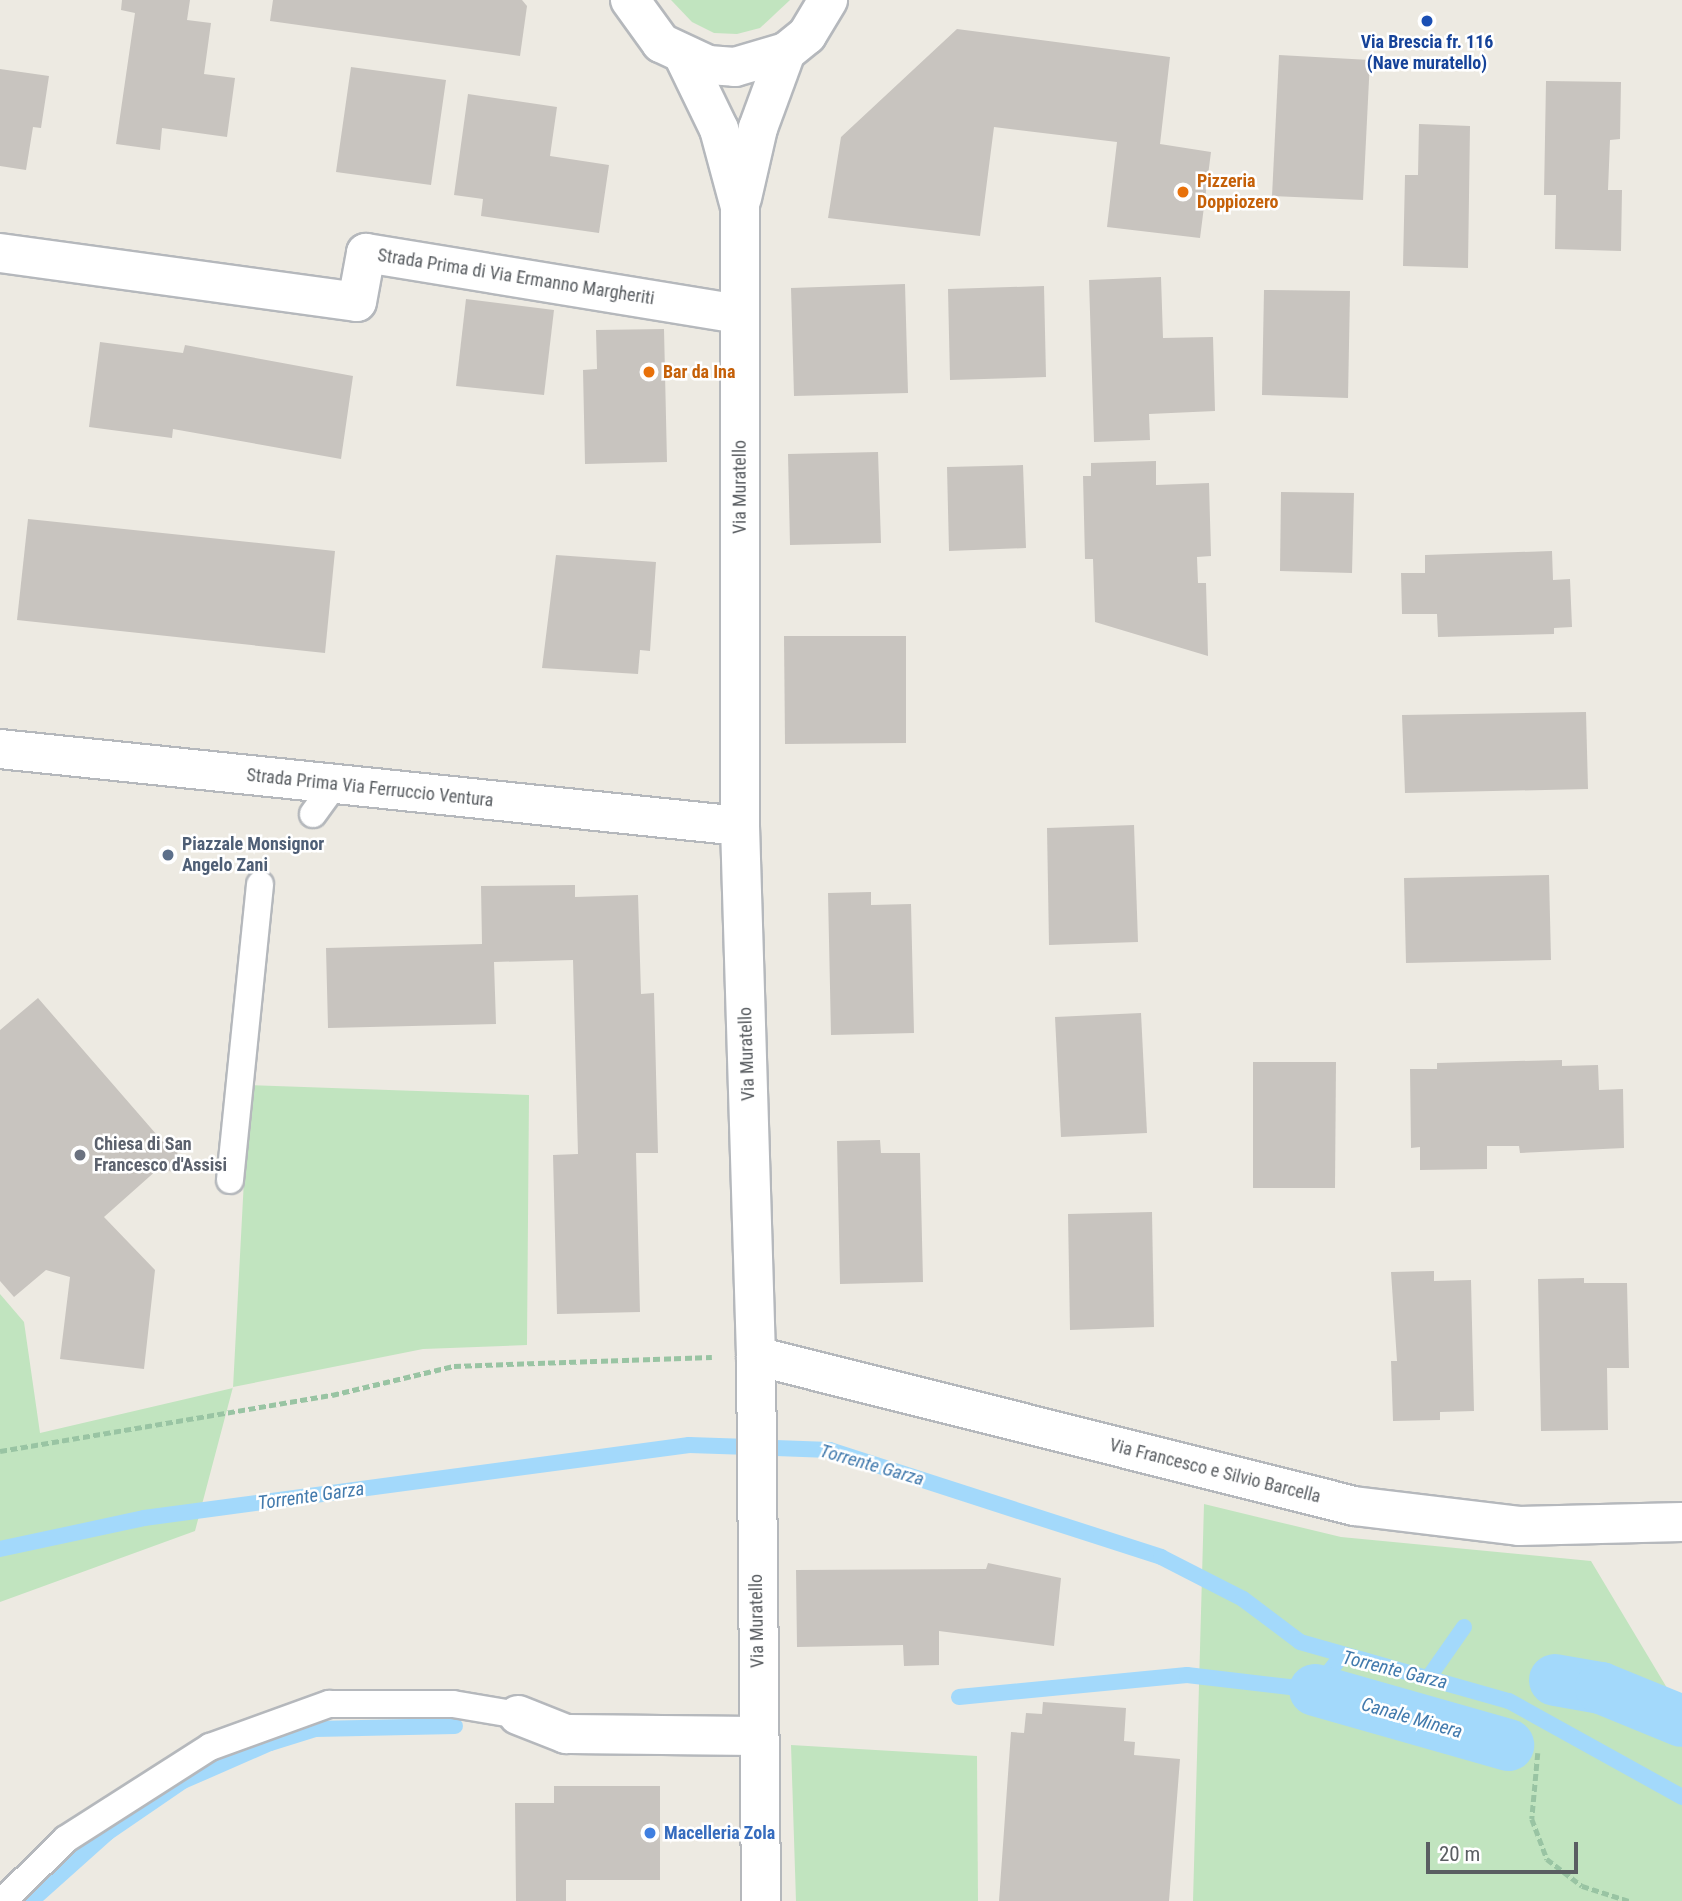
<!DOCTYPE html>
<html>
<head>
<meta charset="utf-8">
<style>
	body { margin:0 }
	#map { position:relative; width:1682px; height:1901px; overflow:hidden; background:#edeae2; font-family:"Roboto Condensed",sans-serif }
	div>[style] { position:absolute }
	.green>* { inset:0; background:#c1e4bf }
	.stream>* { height:16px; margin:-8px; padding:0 8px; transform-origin:8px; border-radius:8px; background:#a3d9fb }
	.canal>* { height:52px; margin:-26px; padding:0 26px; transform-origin:26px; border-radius:26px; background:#a3d9fb }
	.building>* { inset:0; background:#c8c4bf }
	.path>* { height:4.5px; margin-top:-2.25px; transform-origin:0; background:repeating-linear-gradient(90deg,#99c4a3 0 7px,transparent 0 10.5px) }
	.roads { filter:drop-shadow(2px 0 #b5b8bc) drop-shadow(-2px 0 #b5b8bc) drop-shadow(0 2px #b5b8bc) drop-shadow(0 -2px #b5b8bc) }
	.service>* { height:26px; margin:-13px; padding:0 13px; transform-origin:13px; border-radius:13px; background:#fff }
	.minor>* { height:38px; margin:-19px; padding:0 19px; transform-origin:19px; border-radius:19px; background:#fff }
	.secondary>* { height:38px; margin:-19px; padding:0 19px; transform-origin:19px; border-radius:19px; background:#fff }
	.dots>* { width:19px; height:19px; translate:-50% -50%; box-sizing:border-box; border:4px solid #fff; border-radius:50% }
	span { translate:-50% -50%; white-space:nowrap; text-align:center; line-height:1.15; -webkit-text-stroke:5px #fff; paint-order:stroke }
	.transit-label { font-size:18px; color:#164399; font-weight:700 }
	.food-label { font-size:18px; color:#c56008; font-weight:700 }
	.left { translate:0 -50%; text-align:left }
	.street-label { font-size:18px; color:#5a5e62 }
	.service-label { font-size:18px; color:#4e5e75; font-weight:700 }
	.worship-label { font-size:18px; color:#5b616d; font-weight:700 }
	.shop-label { font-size:18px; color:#366cbe; font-weight:700 }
	.water-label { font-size:19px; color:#427aad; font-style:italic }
	.scale { position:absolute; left:1426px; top:1842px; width:152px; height:32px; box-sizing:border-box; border:4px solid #5a5e62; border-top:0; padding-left:9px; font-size:21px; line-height:24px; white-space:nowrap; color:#5a5e62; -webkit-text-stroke:5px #fff; paint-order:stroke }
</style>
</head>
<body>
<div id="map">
	<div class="green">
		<i style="clip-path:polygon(671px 0,790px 0,760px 28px,737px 34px,714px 33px,692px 22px)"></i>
		<i style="clip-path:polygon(249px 1085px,529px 1095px,527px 1345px,423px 1349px,233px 1387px,195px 1531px,0 1602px,0 1294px,24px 1322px,40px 1433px,233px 1388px)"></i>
		<i style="clip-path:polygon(1204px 1504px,1341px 1537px,1591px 1561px,1682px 1713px,1682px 1901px,1193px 1901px)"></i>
		<i style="clip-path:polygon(791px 1745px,977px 1756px,978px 1901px,796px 1901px)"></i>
	</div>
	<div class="stream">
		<i style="left:0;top:1549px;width:147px;rotate:-12.1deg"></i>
		<i style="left:144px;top:1518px;width:550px;rotate:-7.63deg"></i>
		<i style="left:689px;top:1445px;width:141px;rotate:2deg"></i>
		<i style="left:830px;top:1450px;width:348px;rotate:17.9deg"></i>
		<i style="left:1161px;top:1557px;width:92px;rotate:27.1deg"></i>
		<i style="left:1243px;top:1599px;width:71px;rotate:37deg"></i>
		<i style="left:1300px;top:1642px;width:217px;rotate:15.8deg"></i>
		<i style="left:1509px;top:1701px;width:198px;rotate:29deg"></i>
		<i style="left:1429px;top:1677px;width:61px;rotate:-55deg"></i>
		<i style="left:959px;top:1697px;width:229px;rotate:-5.5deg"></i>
		<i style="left:1187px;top:1675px;width:129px;rotate:6.7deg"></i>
		<i style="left:1315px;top:1690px;width:41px;rotate:-52deg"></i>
		<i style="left:31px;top:1901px;width:102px;rotate:-41.8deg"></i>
		<i style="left:107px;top:1833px;width:92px;rotate:-34.4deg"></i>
		<i style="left:183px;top:1781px;width:95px;rotate:-23.6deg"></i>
		<i style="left:270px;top:1743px;width:47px;rotate:-17.3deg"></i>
		<i style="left:315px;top:1729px;width:140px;rotate:-1.2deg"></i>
	</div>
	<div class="canal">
		<i style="left:1555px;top:1680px;width:47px;rotate:9.9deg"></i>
		<i style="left:1601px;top:1688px;width:87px;rotate:22.2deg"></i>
		<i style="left:1315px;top:1690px;width:201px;rotate:15.9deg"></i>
	</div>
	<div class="building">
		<i style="clip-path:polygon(122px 0,190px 0,187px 20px,211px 23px,204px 74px,235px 78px,227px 137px,162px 128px,160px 150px,116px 144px,135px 13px,121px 10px)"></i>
		<i style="clip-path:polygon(273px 0,522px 0,527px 6px,520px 56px,270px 21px)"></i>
		<i style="clip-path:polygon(957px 29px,1170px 57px,1160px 144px,1211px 152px,1200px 238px,1107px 227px,1117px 142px,994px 127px,980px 236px,828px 218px,841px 137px)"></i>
		<i style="clip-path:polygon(1279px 55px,1370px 60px,1363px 200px,1272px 196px)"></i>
		<i style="clip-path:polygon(351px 67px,446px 80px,431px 185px,336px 172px)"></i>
		<i style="clip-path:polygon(0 69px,49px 76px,41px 128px,33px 127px,26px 170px,0 166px)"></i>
		<i style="clip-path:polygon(1546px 81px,1621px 82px,1620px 139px,1610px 140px,1608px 190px,1622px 190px,1621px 251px,1555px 249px,1556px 195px,1544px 195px)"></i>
		<i style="clip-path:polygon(468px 94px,557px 107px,550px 156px,609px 165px,599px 233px,481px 216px,483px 199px,454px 195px)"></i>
		<i style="clip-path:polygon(1419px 124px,1470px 126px,1468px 268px,1403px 266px,1405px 175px,1418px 175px)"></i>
		<i style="clip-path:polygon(1161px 277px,1163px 338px,1213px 337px,1215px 411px,1149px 414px,1150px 440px,1094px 442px,1089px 280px)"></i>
		<i style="clip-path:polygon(905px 284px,908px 393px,794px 396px,791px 288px)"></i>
		<i style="clip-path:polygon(1044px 286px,1046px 377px,950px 380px,948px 289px)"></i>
		<i style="clip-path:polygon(1264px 290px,1350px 291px,1348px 398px,1262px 395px)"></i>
		<i style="clip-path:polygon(466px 299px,554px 310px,544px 395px,456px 386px)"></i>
		<i style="clip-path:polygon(664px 329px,667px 462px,585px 464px,583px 370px,597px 369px,596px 330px)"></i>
		<i style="clip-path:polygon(100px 342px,183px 353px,185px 345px,353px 376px,341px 459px,173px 429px,172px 438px,89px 427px)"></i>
		<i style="clip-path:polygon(878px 452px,881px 543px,790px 545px,788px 454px)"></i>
		<i style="clip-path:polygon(1156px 461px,1156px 485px,1209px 483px,1211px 556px,1197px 557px,1198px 583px,1206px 583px,1208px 656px,1095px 622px,1093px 559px,1085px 559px,1083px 476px,1091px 476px,1091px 463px)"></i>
		<i style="clip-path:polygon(1023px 465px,1026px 548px,949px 551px,947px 467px)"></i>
		<i style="clip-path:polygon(1281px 492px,1354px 493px,1352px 573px,1280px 571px)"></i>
		<i style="clip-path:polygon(28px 519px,335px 551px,325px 653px,17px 620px)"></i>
		<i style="clip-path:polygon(1552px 551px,1553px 580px,1570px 579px,1572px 627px,1554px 628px,1554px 634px,1438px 637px,1437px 614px,1402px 614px,1401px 573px,1425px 573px,1425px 555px)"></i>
		<i style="clip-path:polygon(556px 555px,656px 562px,650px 651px,640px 650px,638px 674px,542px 668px)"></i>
		<i style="clip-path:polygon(784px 636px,906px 636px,906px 743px,785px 744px)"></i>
		<i style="clip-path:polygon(1586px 712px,1588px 789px,1405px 793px,1402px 715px)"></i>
		<i style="clip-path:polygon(1134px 825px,1138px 942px,1049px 945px,1047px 828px)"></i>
		<i style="clip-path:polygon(1549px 875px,1551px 960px,1406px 963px,1404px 878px)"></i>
		<i style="clip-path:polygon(575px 885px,575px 897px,638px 895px,641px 994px,654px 993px,658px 1153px,636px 1153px,640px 1312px,557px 1314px,553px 1155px,578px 1154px,573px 960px,494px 962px,496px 1024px,328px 1028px,326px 948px,482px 944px,481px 886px)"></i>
		<i style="clip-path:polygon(871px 892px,871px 905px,911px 904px,914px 1033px,831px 1035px,828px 893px)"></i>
		<i style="clip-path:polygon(38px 998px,163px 1142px,179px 1145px,174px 1172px,158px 1169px,104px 1217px,155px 1270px,144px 1369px,60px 1359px,70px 1277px,46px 1270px,14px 1297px,0 1281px,0 1030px)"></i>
		<i style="clip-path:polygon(1141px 1013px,1147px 1133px,1061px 1137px,1055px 1017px)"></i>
		<i style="clip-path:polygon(1562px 1060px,1562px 1066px,1598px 1065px,1599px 1090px,1623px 1089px,1624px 1148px,1520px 1153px,1519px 1146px,1487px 1146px,1487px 1169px,1420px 1170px,1420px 1147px,1411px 1148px,1410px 1069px,1437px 1069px,1437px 1063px)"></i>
		<i style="clip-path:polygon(1253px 1062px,1336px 1062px,1335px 1188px,1253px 1188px)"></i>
		<i style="clip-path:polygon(880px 1140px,881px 1153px,920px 1153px,923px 1282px,840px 1284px,837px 1141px)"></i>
		<i style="clip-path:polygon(1152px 1212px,1154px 1327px,1070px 1330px,1068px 1214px)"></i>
		<i style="clip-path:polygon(1434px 1271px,1434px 1281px,1471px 1280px,1474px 1411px,1440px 1412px,1440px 1420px,1393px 1421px,1391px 1361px,1397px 1361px,1391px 1272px)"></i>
		<i style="clip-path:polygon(1584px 1278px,1584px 1283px,1627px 1283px,1629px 1368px,1607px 1368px,1608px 1430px,1541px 1431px,1538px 1279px)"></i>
		<i style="clip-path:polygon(988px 1563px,1061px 1578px,1054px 1646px,939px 1631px,939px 1665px,904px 1666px,903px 1645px,797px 1647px,796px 1570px,986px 1569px)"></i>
		<i style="clip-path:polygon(1043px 1702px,1126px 1708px,1124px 1741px,1135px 1742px,1134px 1755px,1180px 1759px,1169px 1901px,999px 1901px,1011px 1732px,1024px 1733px,1026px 1713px,1042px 1714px)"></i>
		<i style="clip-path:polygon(554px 1786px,660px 1786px,660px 1880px,566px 1880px,566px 1901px,516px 1901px,515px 1803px,554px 1803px)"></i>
	</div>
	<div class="path">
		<i style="left:0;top:1451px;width:337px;rotate:-9.6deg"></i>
		<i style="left:332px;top:1395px;width:125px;rotate:-13.4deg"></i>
		<i style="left:454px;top:1366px;width:258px;rotate:-2deg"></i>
		<i style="left:1538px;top:1753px;width:66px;rotate:95.2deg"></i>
		<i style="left:1532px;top:1819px;width:43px;rotate:69.4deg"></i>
		<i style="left:1547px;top:1859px;width:44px;rotate:37.6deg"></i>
		<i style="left:1582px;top:1886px;width:49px;rotate:17.7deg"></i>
	</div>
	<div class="roads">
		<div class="service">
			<i style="left:313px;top:814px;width:37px;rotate:-54deg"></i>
			<i style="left:230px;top:1180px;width:297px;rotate:-84.2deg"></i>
			<i style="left:3px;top:1901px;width:88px;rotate:-44.5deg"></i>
			<i style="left:66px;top:1839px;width:171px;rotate:-32.6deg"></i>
			<i style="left:210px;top:1747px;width:127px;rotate:-19.9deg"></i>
			<i style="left:329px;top:1704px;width:124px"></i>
			<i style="left:453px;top:1704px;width:66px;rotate:9.6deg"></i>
		</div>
		<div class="minor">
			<i style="left:684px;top:57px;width:80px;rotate:64.1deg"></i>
			<i style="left:719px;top:129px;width:81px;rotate:74.9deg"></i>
			<i style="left:740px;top:207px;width:619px;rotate:90deg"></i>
			<i style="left:740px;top:826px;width:530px;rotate:88.27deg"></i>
			<i style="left:756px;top:1356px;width:545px;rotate:89.47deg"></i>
			<i style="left:742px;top:198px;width:72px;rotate:-77.1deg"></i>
			<i style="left:758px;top:128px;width:81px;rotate:-69.8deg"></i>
			<i style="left:0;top:253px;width:360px;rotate:7.8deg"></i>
			<i style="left:357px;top:302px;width:50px;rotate:-79.6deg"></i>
			<i style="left:366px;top:253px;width:379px;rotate:9.3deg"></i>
			<i style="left:0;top:749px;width:744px;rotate:5.94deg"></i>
			<i style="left:756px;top:1356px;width:617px;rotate:14.08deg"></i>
			<i style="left:1354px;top:1506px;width:166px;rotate:6.9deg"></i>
			<i style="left:1519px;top:1526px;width:163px;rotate:-1.4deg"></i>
			<i style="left:518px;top:1715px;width:52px;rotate:21.6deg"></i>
			<i style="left:566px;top:1734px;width:192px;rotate:0.6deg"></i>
		</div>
		<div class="secondary">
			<i style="left:630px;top:0;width:53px;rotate:54.2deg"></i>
			<i style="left:661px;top:43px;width:52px;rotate:25.1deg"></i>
			<i style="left:708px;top:65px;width:27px;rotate:4deg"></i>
			<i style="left:735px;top:67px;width:53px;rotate:-16.4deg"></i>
			<i style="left:786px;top:52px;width:27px;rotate:-39deg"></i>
			<i style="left:807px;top:35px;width:41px;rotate:-59deg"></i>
		</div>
	</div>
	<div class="dots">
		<i style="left:1427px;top:21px;background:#1a4fb4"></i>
		<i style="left:1183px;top:192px;background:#e8710a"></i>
		<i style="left:649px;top:372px;background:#e8710a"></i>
		<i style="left:168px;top:855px;background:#5c6f8a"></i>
		<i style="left:80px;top:1155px;background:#6b7280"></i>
		<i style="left:650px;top:1833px;background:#3f7fe0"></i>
	</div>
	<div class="transit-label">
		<span style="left:1427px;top:53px">Via Brescia fr. 116<br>(Nave muratello)</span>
	</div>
	<div class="food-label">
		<span class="left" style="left:1197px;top:192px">Pizzeria<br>Doppiozero</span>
		<span class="left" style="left:663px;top:372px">Bar da Ina</span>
	</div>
	<div class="street-label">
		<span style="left:516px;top:277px;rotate:9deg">Strada Prima di Via Ermanno Margheriti</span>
		<span style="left:740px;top:487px;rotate:-90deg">Via Muratello</span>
		<span style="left:370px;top:788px;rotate:6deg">Strada Prima Via Ferruccio Ventura</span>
		<span style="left:747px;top:1054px;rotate:-92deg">Via Muratello</span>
		<span style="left:1215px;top:1471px;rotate:14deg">Via Francesco e Silvio Barcella</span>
		<span style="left:757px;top:1621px;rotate:-91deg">Via Muratello</span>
	</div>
	<div class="service-label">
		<span class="left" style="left:182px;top:855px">Piazzale Monsignor<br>Angelo Zani</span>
	</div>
	<div class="worship-label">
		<span class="left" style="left:94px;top:1155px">Chiesa di San<br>Francesco d'Assisi</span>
	</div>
	<div class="shop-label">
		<span class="left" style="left:664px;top:1833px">Macelleria Zola</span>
	</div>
	<div class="water-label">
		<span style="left:872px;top:1465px;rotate:16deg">Torrente Garza</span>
		<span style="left:311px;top:1496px;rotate:-8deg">Torrente Garza</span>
		<span style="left:1395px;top:1670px;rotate:14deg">Torrente Garza</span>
		<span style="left:1412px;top:1718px;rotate:16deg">Canale Minera</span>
	</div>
	<div class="scale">20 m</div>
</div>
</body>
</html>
